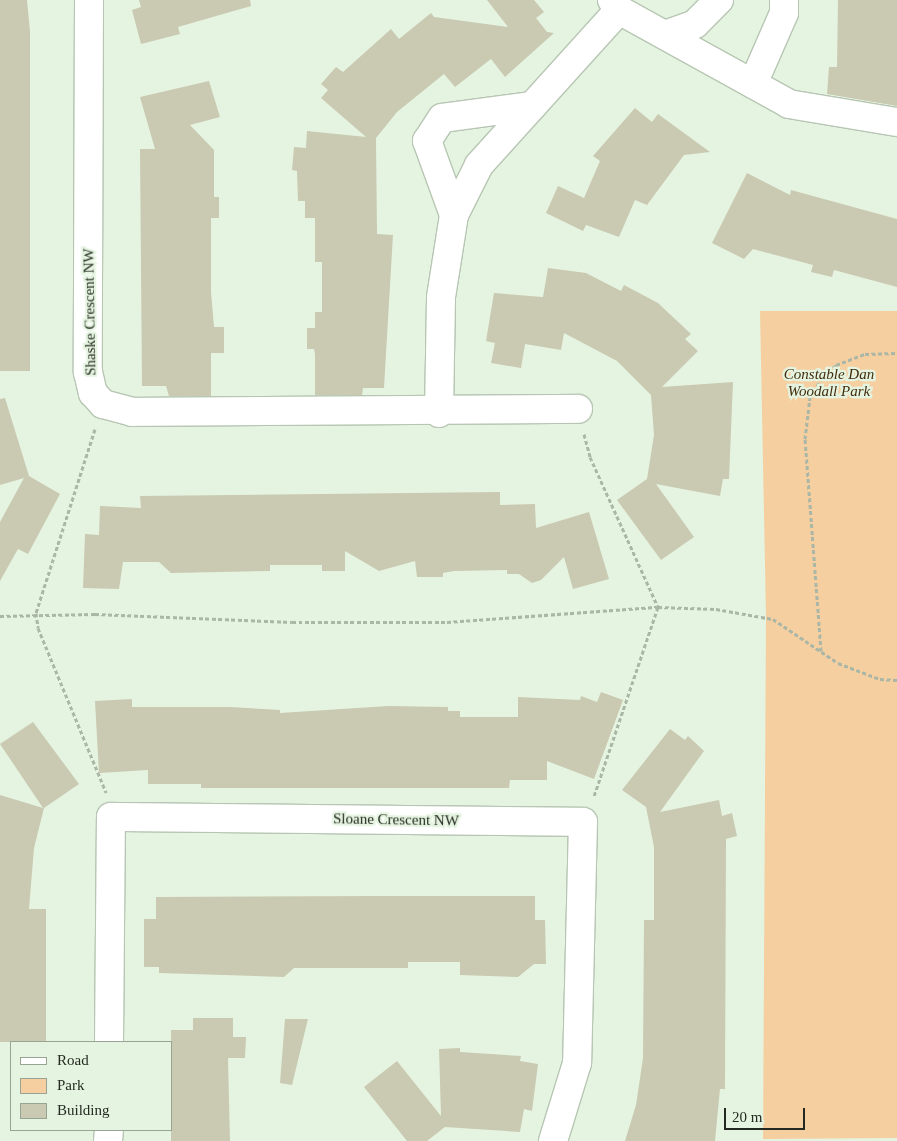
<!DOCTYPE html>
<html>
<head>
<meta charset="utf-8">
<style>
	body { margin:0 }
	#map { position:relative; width:897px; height:1141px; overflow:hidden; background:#e5f4e0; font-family:"Times New Roman",serif }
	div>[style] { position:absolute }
	.green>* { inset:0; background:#f5cfa0 }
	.building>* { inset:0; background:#cac9b2 }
	.path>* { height:3px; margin-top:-1.5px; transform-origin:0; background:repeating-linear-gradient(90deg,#aab6a6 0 4px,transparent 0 6.5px) }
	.roads { filter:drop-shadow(1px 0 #b7c6b3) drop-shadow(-1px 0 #b7c6b3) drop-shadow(0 1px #b7c6b3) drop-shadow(0 -1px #b7c6b3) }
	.minor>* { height:28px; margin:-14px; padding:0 14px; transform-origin:14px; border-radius:14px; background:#fff }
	span { translate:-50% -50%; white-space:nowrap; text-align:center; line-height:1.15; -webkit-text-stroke:4.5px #e5f4e0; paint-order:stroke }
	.street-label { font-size:15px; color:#242a22 }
	.park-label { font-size:15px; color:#432d0e; font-style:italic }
	.legend { position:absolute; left:10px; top:1041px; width:162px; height:90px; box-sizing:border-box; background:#e5f4e0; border:1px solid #98a394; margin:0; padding:6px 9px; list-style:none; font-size:15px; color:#242a22 }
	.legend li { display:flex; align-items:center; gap:10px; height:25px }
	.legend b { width:25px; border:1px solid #98a394 }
	.scale { position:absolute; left:724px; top:1108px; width:81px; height:22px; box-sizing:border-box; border:2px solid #242a22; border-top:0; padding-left:6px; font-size:15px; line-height:18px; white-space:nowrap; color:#242a22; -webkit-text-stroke:4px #e5f4e0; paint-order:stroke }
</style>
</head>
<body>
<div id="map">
	<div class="green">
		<i style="clip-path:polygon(760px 311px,897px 311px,897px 1138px,763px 1139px,766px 617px)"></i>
	</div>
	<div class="building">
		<i style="clip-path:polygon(0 0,27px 0,30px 32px,30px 371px,0 371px)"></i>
		<i style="clip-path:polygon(139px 0,250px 0,251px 6px,178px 27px,180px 34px,141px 44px,132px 10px,141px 7px)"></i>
		<i style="clip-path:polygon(487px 0,534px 0,544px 12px,536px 18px,547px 32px,554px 33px,505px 77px,491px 59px,455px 87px,444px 74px,397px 112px,376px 138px,377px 234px,393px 235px,384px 388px,363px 388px,362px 395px,315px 395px,315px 354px,314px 349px,307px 349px,307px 328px,315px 328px,315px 312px,322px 312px,322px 262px,315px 262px,315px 218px,305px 218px,305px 201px,298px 201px,297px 171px,292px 170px,294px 147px,306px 148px,307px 131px,366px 137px,321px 98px,328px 90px,321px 84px,336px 67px,343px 72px,391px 29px,399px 39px,431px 13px,434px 17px,508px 27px)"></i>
		<i style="clip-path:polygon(838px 0,897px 0,897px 106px,827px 94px,829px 67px,837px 67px)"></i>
		<i style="clip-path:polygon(209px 81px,220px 117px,190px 125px,214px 150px,214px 197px,219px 197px,219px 218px,211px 218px,211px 292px,214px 327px,224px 327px,224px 353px,211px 353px,211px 396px,169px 396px,166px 386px,142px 386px,140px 149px,155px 149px,140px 97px)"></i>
		<i style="clip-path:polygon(635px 108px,652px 122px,658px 114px,710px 152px,684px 155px,647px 205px,635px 200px,619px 237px,586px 225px,583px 231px,546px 213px,558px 186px,584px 198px,600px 161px,593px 156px)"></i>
		<i style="clip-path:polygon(747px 173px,790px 195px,791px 190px,897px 219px,897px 287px,834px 270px,832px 277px,811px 272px,813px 265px,753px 249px,744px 259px,712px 243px)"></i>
		<i style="clip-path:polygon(548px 268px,586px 273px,621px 291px,624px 285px,658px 303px,691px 334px,685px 339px,698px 351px,662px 387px,733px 382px,729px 479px,723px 479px,720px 496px,656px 484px,694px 537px,661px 560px,617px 500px,647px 479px,654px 435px,651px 395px,617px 361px,564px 333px,561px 350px,525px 344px,521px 368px,491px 363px,495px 343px,486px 341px,494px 293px,543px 297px)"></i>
		<i style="clip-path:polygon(5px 398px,29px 476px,60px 494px,28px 554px,18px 549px,0 581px,0 522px,24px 478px,0 485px,0 399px)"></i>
		<i style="clip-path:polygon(500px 492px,500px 505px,535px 504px,536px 528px,589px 512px,609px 579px,573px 589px,564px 557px,541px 580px,532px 583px,519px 574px,507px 574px,507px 570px,454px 571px,443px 573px,443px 577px,417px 577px,415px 561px,379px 571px,345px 551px,345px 571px,322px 571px,322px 565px,270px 565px,270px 571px,171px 573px,159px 562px,123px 562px,119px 589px,83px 588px,85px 534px,99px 535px,100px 506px,141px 508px,140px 496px)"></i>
		<i style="clip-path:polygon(601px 692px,623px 700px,594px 779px,547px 761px,547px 780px,510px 780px,509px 788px,201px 788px,201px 784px,148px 784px,148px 770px,99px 773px,95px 701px,132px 699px,132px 707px,230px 707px,280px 710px,280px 713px,388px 706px,448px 707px,448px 711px,460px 711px,460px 717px,518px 717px,518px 697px,580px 700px,581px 696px,597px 702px)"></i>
		<i style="clip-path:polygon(33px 722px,79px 784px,44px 808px,34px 848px,29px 909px,46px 909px,46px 1042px,0 1042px,0 795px,43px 808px,0 744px)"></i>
		<i style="clip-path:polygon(670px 729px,685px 740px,688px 736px,704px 751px,660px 812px,719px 800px,722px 816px,732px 813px,737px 836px,726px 839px,725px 1089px,720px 1089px,715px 1141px,625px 1141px,636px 1105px,643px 1058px,644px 920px,654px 920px,654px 847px,646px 807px,622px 790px)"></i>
		<i style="clip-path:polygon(379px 896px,535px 896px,535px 920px,545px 920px,546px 964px,534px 964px,518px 977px,460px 975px,460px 962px,408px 962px,408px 968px,294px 968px,284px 977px,159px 973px,159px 967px,144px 967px,144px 919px,156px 919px,156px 897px)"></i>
		<i style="clip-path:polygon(193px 1018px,233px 1018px,233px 1037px,246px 1037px,245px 1058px,228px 1058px,230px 1141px,171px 1141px,171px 1030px,193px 1030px)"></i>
		<i style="clip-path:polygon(285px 1019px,308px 1019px,292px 1085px,280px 1083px)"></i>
		<i style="clip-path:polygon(460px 1048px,460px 1052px,521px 1056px,520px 1061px,538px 1064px,532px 1111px,524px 1109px,520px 1132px,445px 1127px,427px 1141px,407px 1141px,364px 1087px,397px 1061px,441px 1116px,439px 1049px)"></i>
	</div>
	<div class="path">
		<i style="left:95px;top:429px;width:193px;rotate:107.8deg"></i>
		<i style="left:36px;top:613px;width:15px;rotate:82deg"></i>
		<i style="left:38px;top:628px;width:178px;rotate:67.5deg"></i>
		<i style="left:584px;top:434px;width:24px;rotate:75deg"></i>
		<i style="left:590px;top:457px;width:165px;rotate:65.6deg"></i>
		<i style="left:658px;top:607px;width:200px;rotate:108.7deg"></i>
		<i style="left:0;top:616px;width:95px;rotate:-1.2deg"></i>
		<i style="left:95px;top:614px;width:197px;rotate:2.3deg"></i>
		<i style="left:292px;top:622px;width:155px"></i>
		<i style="left:447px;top:622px;width:212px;rotate:-4.1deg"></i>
		<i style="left:658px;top:607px;width:58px;rotate:2deg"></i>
		<i style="left:716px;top:609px;width:58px;rotate:10deg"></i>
		<i style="left:773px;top:619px;width:78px;rotate:34.1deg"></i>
		<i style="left:838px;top:663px;width:45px;rotate:20.9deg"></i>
		<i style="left:880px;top:679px;width:17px;rotate:3deg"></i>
		<i style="left:821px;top:651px;width:213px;rotate:-94.3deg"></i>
		<i style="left:805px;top:439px;width:42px;rotate:-83.2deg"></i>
		<i style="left:810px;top:397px;width:25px;rotate:-58deg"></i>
		<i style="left:823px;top:376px;width:17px;rotate:-40deg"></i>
		<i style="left:836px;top:365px;width:31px;rotate:-21deg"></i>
		<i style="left:865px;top:354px;width:32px;rotate:-2deg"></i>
	</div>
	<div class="roads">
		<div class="minor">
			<i style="left:89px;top:0;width:372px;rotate:90.2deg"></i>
			<i style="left:88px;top:372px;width:22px;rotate:77deg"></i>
			<i style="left:93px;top:393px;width:15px;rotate:48deg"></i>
			<i style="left:103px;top:404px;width:30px;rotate:15deg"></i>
			<i style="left:132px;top:412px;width:446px;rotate:-0.4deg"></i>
			<i style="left:612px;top:0;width:12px;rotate:55deg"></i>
			<i style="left:619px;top:10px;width:194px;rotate:28.9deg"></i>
			<i style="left:789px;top:104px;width:109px;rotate:9.5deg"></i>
			<i style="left:665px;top:35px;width:32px;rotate:-20deg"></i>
			<i style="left:695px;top:24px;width:34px;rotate:-45deg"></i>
			<i style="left:753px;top:84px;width:77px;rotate:-66.4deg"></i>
			<i style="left:784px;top:13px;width:13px;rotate:-90deg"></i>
			<i style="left:454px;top:215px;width:79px;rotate:-110deg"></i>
			<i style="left:427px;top:141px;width:27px;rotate:-57deg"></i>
			<i style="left:442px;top:118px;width:91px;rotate:-7.6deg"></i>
			<i style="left:439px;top:413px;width:116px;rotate:-89deg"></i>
			<i style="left:441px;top:297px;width:83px;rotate:-81deg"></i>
			<i style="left:454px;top:215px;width:56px;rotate:-63.4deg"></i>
			<i style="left:479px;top:165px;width:209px;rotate:-47.9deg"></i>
			<i style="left:109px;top:1042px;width:225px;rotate:-89.5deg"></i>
			<i style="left:111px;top:817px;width:472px;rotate:0.6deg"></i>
			<i style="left:583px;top:822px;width:241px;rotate:91.4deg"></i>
			<i style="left:577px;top:1063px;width:82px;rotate:107.1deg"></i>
			<i style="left:108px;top:1141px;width:11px;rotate:-85deg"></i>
		</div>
	</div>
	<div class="street-label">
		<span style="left:90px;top:312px;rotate:-91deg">Shaske Crescent NW</span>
		<span style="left:396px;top:820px;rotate:1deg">Sloane Crescent NW</span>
	</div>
	<div class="park-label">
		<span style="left:829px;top:383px">Constable Dan<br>Woodall Park</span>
	</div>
	<ul class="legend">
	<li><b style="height:6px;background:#fff"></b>Road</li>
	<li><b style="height:14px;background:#f5cfa0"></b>Park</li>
	<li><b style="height:14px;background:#cac9b2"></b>Building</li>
	</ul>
	<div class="scale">20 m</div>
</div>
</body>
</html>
